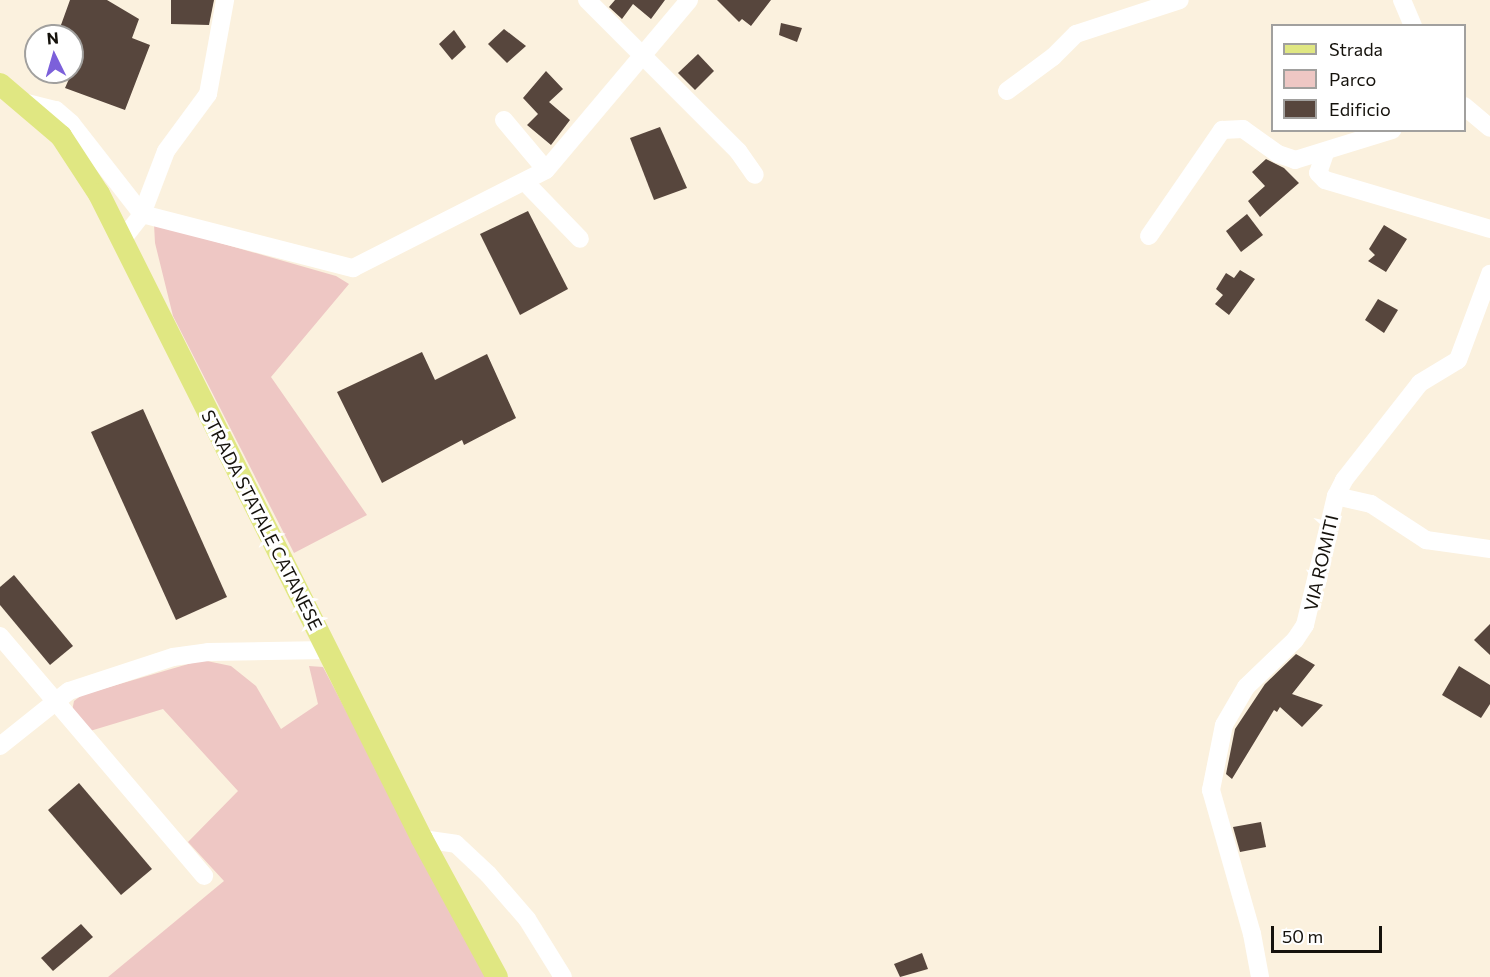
<!DOCTYPE html>
<html>
<head>
<meta charset="utf-8">
<style>
	body { margin:0 }
	#map { position:relative; width:1490px; height:977px; overflow:hidden; background:#fbf1de; font-family:Commissioner,sans-serif }
	div>[style] { position:absolute }
	.green>* { inset:0; background:#eec7c4 }
	.building>* { inset:0; background:#57463d }
	.minor>* { height:18px; margin:-9px; padding:0 9px; transform-origin:9px; border-radius:9px; background:#fff }
	.major>* { height:22px; margin:-11px; padding:0 11px; transform-origin:11px; border-radius:11px; background:#e0e782 }
	span { translate:-50% -50%; white-space:nowrap; text-align:center; line-height:1.15; -webkit-text-stroke:6px #fff; paint-order:stroke }
	.street-label { font-size:18px; color:#15120c }
	.legend { position:absolute; left:1271px; top:24px; width:195px; height:108px; box-sizing:border-box; background:#fff; border:2px solid #a1a09e; margin:0; padding:8px 10px; list-style:none; font-size:18px; color:#15120c }
	.legend li { display:flex; align-items:center; gap:12px; height:30px }
	.legend b { width:30px; border:2px solid #a1a09e }
	.north { position:absolute; left:24px; top:24px; width:60px; height:60px; box-sizing:border-box; background:#fff; border:2px solid #a1a09e; border-radius:50%; rotate:355deg; font-size:16px; font-weight:700; line-height:24px; text-align:center; color:#15120c }
	.north::after { content:''; display:block; margin:auto; width:21px; height:27px; background:#7c60da; clip-path:polygon(50% 0,100% 100%,50% 72%,0 100%) }
	.scale { position:absolute; left:1271px; top:926px; width:111px; height:27px; box-sizing:border-box; border:3px solid #15120c; border-top:0; padding-left:8px; font-size:18px; line-height:21px; white-space:nowrap; color:#15120c; -webkit-text-stroke:4px #fff; paint-order:stroke }
</style>
</head>
<body>
<div id="map">
	<div class="green">
		<i style="clip-path:polygon(154px 224px,336px 276px,349px 284px,271px 377px,367px 515px,294px 553px,173px 316px,155px 243px)"></i>
		<i style="clip-path:polygon(202px 660px,231px 666px,256px 686px,281px 729px,318px 704px,309px 666px,323px 667px,486px 977px,108px 977px,224px 881px,188px 842px,238px 791px,163px 709px,90px 731px,72px 711px,74px 701px,82px 695px)"></i>
	</div>
	<div class="building">
		<i style="clip-path:polygon(70px 0,107px 0,139px 19px,132px 38px,150px 45px,125px 110px,65px 88px,72px 72px,72px 36px,57px 36px)"></i>
		<i style="clip-path:polygon(171px 0,214px 0,209px 25px,171px 24px)"></i>
		<i style="clip-path:polygon(615px 0,665px 0,651px 19px,633px 4px,622px 19px,609px 7px)"></i>
		<i style="clip-path:polygon(717px 0,771px 0,751px 26px,742px 19px,739px 22px)"></i>
		<i style="clip-path:polygon(781px 23px,802px 28px,797px 42px,779px 35px)"></i>
		<i style="clip-path:polygon(504px 29px,526px 46px,507px 63px,488px 44px)"></i>
		<i style="clip-path:polygon(454px 30px,466px 47px,452px 60px,439px 44px)"></i>
		<i style="clip-path:polygon(698px 54px,714px 71px,695px 90px,678px 73px)"></i>
		<i style="clip-path:polygon(546px 71px,563px 89px,549px 102px,570px 120px,551px 145px,527px 125px,538px 114px,523px 98px)"></i>
		<i style="clip-path:polygon(660px 127px,687px 188px,654px 200px,630px 138px)"></i>
		<i style="clip-path:polygon(1266px 159px,1284px 168px,1299px 183px,1260px 217px,1248px 201px,1265px 186px,1252px 172px)"></i>
		<i style="clip-path:polygon(528px 211px,568px 289px,520px 315px,480px 234px)"></i>
		<i style="clip-path:polygon(1247px 214px,1263px 235px,1241px 252px,1226px 231px)"></i>
		<i style="clip-path:polygon(1384px 225px,1407px 239px,1386px 272px,1368px 261px,1375px 255px,1369px 249px)"></i>
		<i style="clip-path:polygon(1240px 270px,1255px 279px,1229px 315px,1215px 304px,1223px 295px,1216px 289px,1226px 273px,1234px 278px)"></i>
		<i style="clip-path:polygon(1378px 299px,1398px 310px,1384px 333px,1365px 320px)"></i>
		<i style="clip-path:polygon(422px 352px,435px 380px,487px 354px,516px 418px,464px 445px,462px 440px,382px 483px,337px 392px)"></i>
		<i style="clip-path:polygon(143px 409px,227px 597px,176px 620px,91px 432px)"></i>
		<i style="clip-path:polygon(14px 575px,73px 646px,50px 665px,0 605px,0 587px)"></i>
		<i style="clip-path:polygon(1490px 624px,1490px 655px,1474px 640px)"></i>
		<i style="clip-path:polygon(1296px 654px,1315px 665px,1292px 694px,1323px 705px,1302px 727px,1280px 707px,1277px 712px,1274px 710px,1232px 779px,1226px 774px,1235px 729px,1265px 684px)"></i>
		<i style="clip-path:polygon(1459px 666px,1490px 685px,1490px 704px,1481px 718px,1442px 695px)"></i>
		<i style="clip-path:polygon(79px 783px,152px 869px,121px 895px,48px 810px)"></i>
		<i style="clip-path:polygon(1261px 822px,1266px 847px,1240px 852px,1233px 827px)"></i>
		<i style="clip-path:polygon(81px 924px,93px 937px,53px 971px,41px 958px)"></i>
		<i style="clip-path:polygon(922px 953px,928px 969px,900px 977px,894px 964px)"></i>
	</div>
	<div class="minor">
		<i style="left:587px;top:0;width:214px;rotate:45deg"></i>
		<i style="left:738px;top:151px;width:29px;rotate:55deg"></i>
		<i style="left:1402px;top:0;width:28px;rotate:67deg"></i>
		<i style="left:1007px;top:91px;width:57px;rotate:-36.5deg"></i>
		<i style="left:1053px;top:57px;width:33px;rotate:-45deg"></i>
		<i style="left:1076px;top:34px;width:109px;rotate:-18.1deg"></i>
		<i style="left:23px;top:102px;width:34px;rotate:14deg"></i>
		<i style="left:56px;top:110px;width:20px;rotate:41deg"></i>
		<i style="left:71px;top:123px;width:115px;rotate:52deg"></i>
		<i style="left:142px;top:214px;width:218px;rotate:14.4deg"></i>
		<i style="left:353px;top:268px;width:216px;rotate:-26.9deg"></i>
		<i style="left:546px;top:170px;width:222px;rotate:-49.9deg"></i>
		<i style="left:1464px;top:106px;width:34px;rotate:40deg"></i>
		<i style="left:504px;top:120px;width:65px;rotate:50deg"></i>
		<i style="left:1325px;top:153px;width:21px;rotate:109deg"></i>
		<i style="left:1318px;top:173px;width:10px;rotate:45deg"></i>
		<i style="left:1325px;top:180px;width:172px;rotate:16.5deg"></i>
		<i style="left:525px;top:182px;width:79px;rotate:46deg"></i>
		<i style="left:1149px;top:236px;width:129px;rotate:-55.4deg"></i>
		<i style="left:1222px;top:130px;width:21px;rotate:-3deg"></i>
		<i style="left:1243px;top:129px;width:43px;rotate:35.5deg"></i>
		<i style="left:1278px;top:154px;width:18px;rotate:19deg"></i>
		<i style="left:1295px;top:160px;width:102px;rotate:-17.2deg"></i>
		<i style="left:122px;top:240px;width:33px;rotate:-52deg"></i>
		<i style="left:142px;top:214px;width:67px;rotate:-69.1deg"></i>
		<i style="left:166px;top:151px;width:71px;rotate:-53.6deg"></i>
		<i style="left:208px;top:94px;width:96px;rotate:-79.7deg"></i>
		<i style="left:1336px;top:496px;width:36px;rotate:13deg"></i>
		<i style="left:1371px;top:504px;width:66px;rotate:33.2deg"></i>
		<i style="left:1426px;top:540px;width:65px;rotate:8deg"></i>
		<i style="left:0;top:636px;width:315px;rotate:49.6deg"></i>
		<i style="left:0;top:746px;width:88px;rotate:-38.6deg"></i>
		<i style="left:69px;top:691px;width:109px;rotate:-18.1deg"></i>
		<i style="left:173px;top:657px;width:35px;rotate:-8deg"></i>
		<i style="left:208px;top:652px;width:119px;rotate:-1deg"></i>
		<i style="left:422px;top:839px;width:34px;rotate:8deg"></i>
		<i style="left:456px;top:844px;width:44px;rotate:43.2deg"></i>
		<i style="left:488px;top:874px;width:60px;rotate:49.1deg"></i>
		<i style="left:527px;top:919px;width:68px;rotate:58.2deg"></i>
		<i style="left:1260px;top:977px;width:44px;rotate:-100.5deg"></i>
		<i style="left:1252px;top:934px;width:150px;rotate:-105.9deg"></i>
		<i style="left:1211px;top:790px;width:66px;rotate:-78.7deg"></i>
		<i style="left:1224px;top:725px;width:44px;rotate:-59.9deg"></i>
		<i style="left:1246px;top:687px;width:68px;rotate:-43.8deg"></i>
		<i style="left:1295px;top:640px;width:18px;rotate:-56deg"></i>
		<i style="left:1305px;top:625px;width:133px;rotate:-76.5deg"></i>
		<i style="left:1336px;top:496px;width:18px;rotate:-63deg"></i>
		<i style="left:1344px;top:480px;width:123px;rotate:-51.9deg"></i>
		<i style="left:1420px;top:383px;width:44px;rotate:-31.2deg"></i>
		<i style="left:1458px;top:360px;width:92px;rotate:-69.6deg"></i>
	</div>
	<div class="major">
		<i style="left:0;top:84px;width:80px;rotate:40.4deg"></i>
		<i style="left:61px;top:136px;width:69px;rotate:56.8deg"></i>
		<i style="left:99px;top:194px;width:721px;rotate:63.4deg"></i>
		<i style="left:422px;top:839px;width:157px;rotate:61.5deg"></i>
	</div>
	<div class="street-label">
		<span style="left:262px;top:520px;rotate:63deg">STRADA STATALE CATANESE</span>
		<span style="left:1321px;top:563px;rotate:-77deg">VIA ROMITI</span>
	</div>
	<ul class="legend">
	<li><b style="height:8px;background:#e0e782"></b>Strada</li>
	<li><b style="height:16px;background:#eec7c4"></b>Parco</li>
	<li><b style="height:16px;background:#57463d"></b>Edificio</li>
	</ul>
	<div class="north">N</div>
	<div class="scale">50 m</div>
</div>
</body>
</html>
